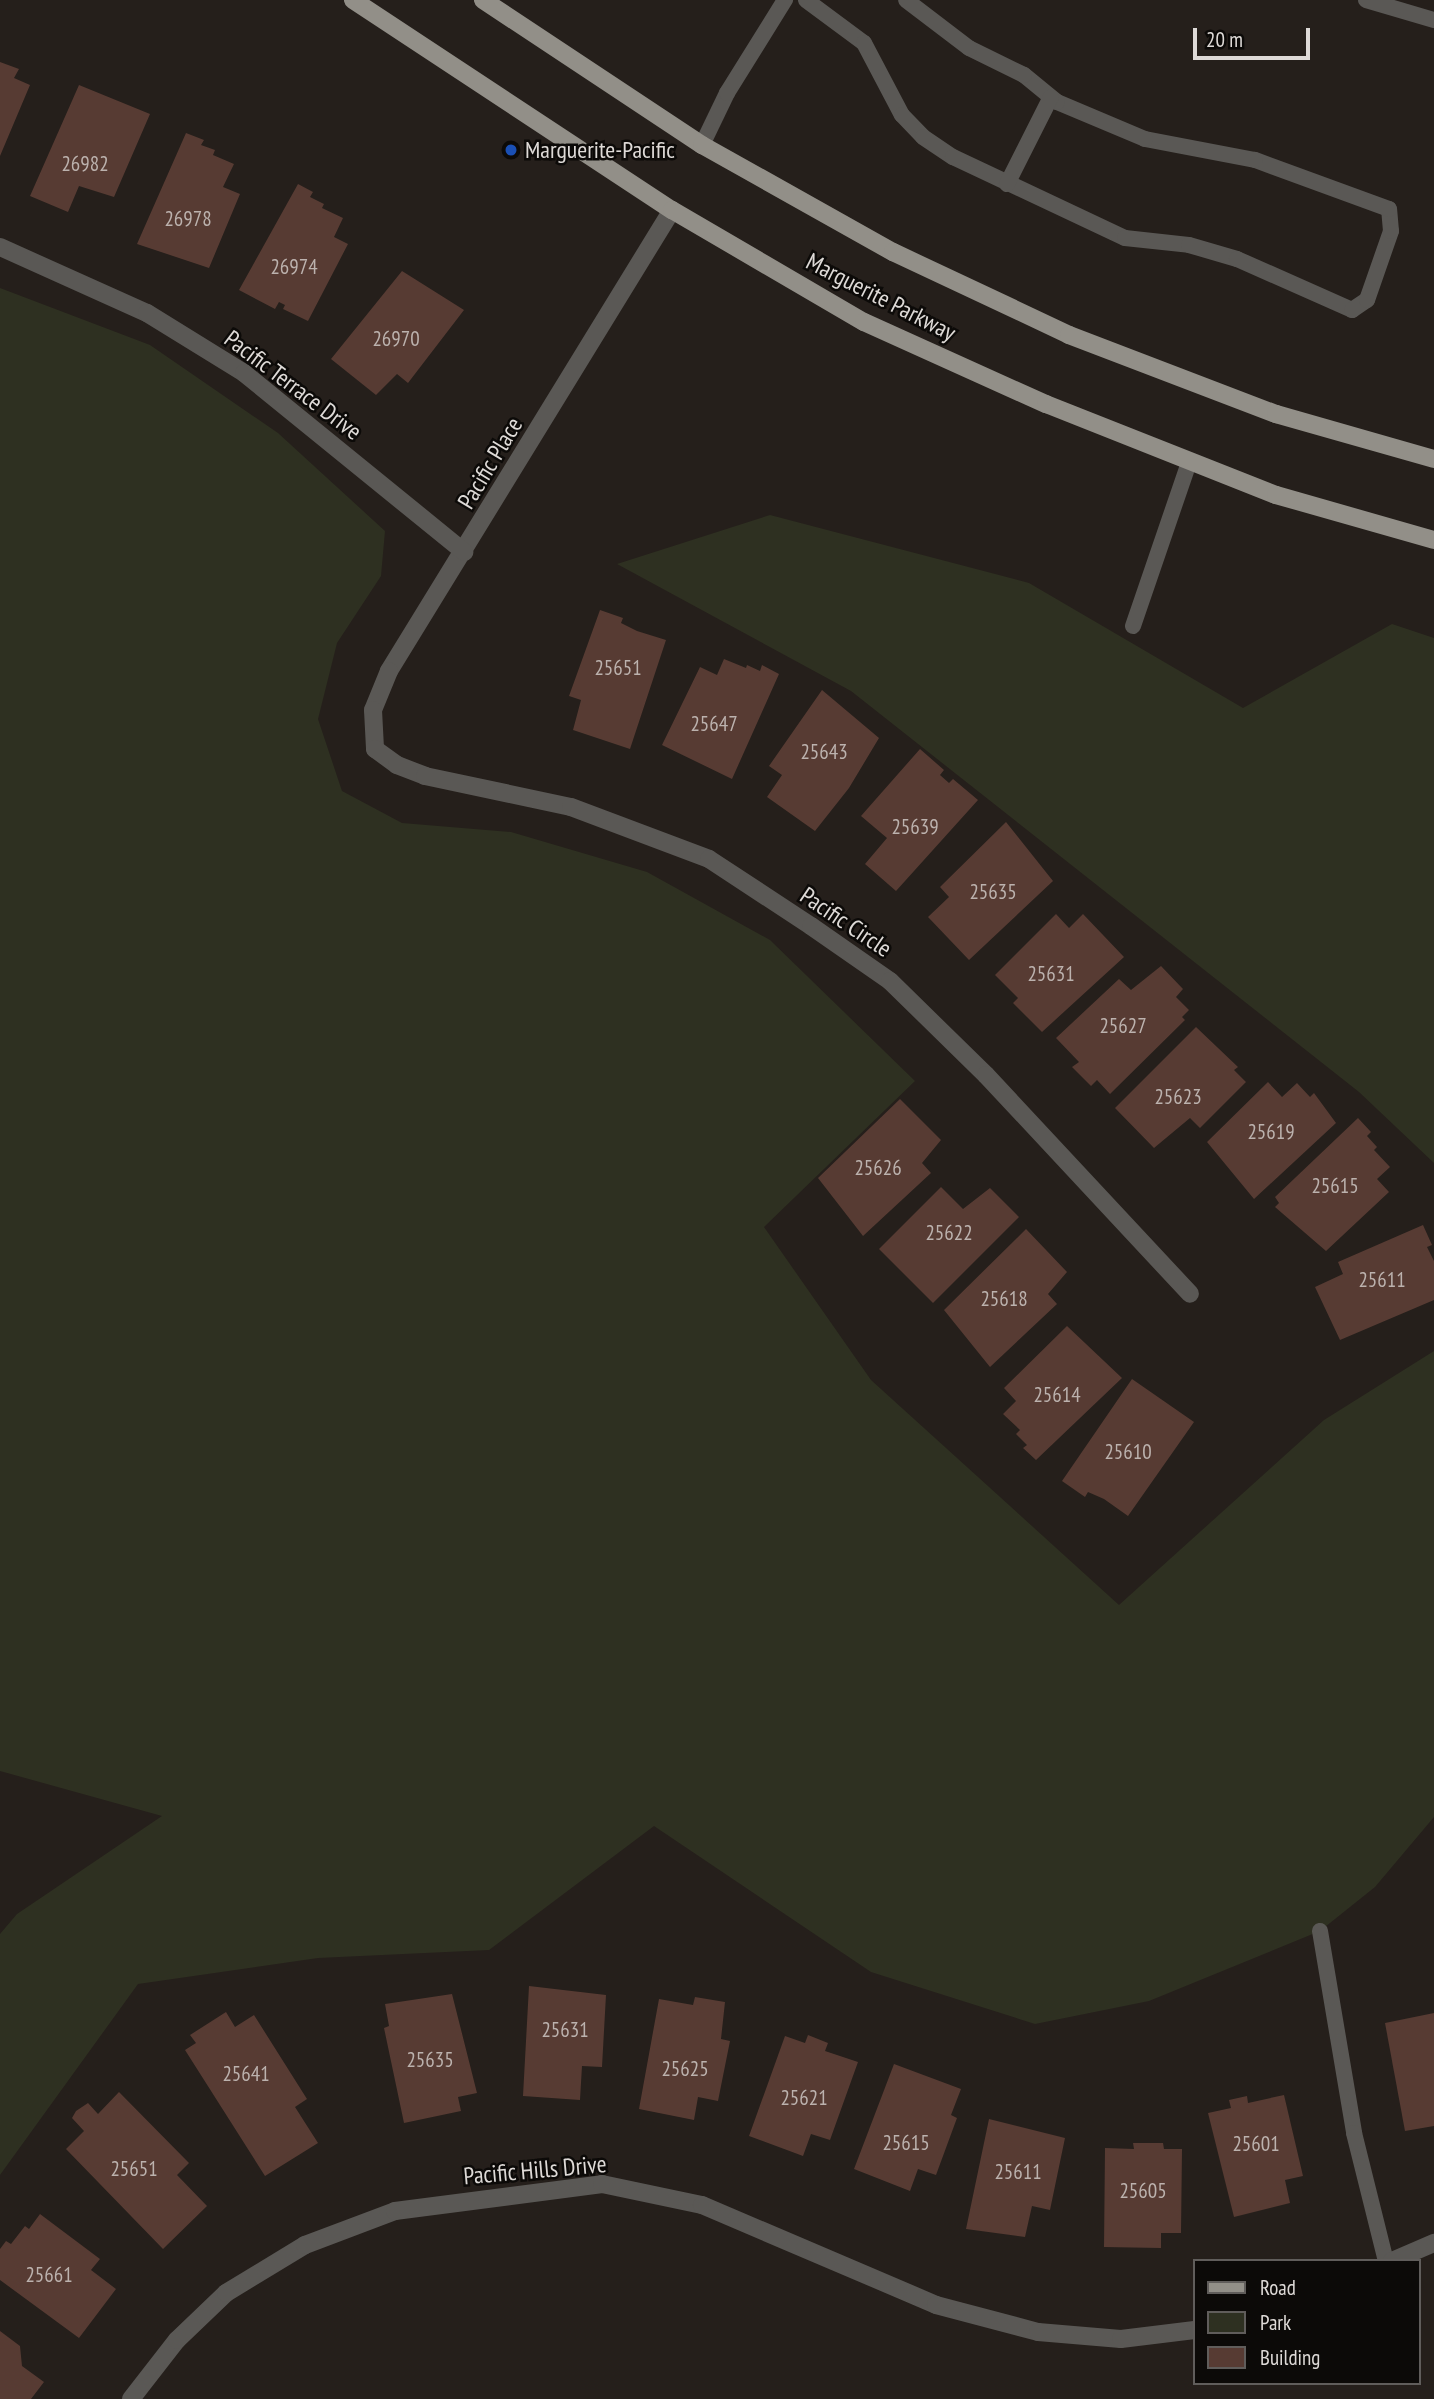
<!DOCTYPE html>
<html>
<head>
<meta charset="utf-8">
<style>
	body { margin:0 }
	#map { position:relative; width:1434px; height:2399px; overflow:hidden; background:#251f1b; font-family:"PT Sans Narrow",sans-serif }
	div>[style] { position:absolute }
	.green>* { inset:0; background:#2e3021 }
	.building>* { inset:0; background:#573b33 }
	.service>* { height:16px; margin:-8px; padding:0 8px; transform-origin:8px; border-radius:8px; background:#5a5855 }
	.minor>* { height:18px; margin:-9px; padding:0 9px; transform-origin:9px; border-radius:9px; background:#5a5855 }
	.tertiary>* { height:18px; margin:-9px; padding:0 9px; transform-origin:9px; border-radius:9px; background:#5a5855 }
	.primary>* { height:18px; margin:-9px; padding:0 9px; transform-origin:9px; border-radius:9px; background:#928f88 }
	.dots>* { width:19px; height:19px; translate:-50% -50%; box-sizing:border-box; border:4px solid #0c0a08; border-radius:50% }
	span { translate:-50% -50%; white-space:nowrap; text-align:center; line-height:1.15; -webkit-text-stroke:5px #0c0a08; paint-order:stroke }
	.number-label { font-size:21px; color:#bcb2ae }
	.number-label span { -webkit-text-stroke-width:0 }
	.poi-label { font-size:24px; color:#dedad7 }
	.left { translate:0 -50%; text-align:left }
	.street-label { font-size:24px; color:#dedad7 }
	.legend { position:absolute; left:1193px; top:2259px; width:228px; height:126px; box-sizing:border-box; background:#0c0a08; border:2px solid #605d5b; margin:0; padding:9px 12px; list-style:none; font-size:21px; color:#dedad7 }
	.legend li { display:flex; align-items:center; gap:14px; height:35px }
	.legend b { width:35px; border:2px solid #605d5b }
	.scale { position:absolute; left:1193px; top:28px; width:117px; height:32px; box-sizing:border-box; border:4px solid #dedad7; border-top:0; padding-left:9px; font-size:21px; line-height:24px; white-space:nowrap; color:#dedad7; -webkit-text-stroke:5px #0c0a08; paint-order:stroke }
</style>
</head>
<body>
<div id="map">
	<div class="green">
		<i style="clip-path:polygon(0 288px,150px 345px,278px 433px,385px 531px,381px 576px,337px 643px,318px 719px,342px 791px,402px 823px,511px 832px,647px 872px,770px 940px,915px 1081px,764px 1227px,871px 1380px,1119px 1605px,1324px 1420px,1434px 1351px,1434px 1817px,1375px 1887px,1320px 1931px,1149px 2001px,1035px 2024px,871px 1972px,654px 1826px,489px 1950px,318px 1958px,138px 1984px,0 2175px,0 1934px,17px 1914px,162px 1816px,0 1771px)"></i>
		<i style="clip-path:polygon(770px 515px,1029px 583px,1243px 708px,1392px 624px,1434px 638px,1434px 1163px,1359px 1092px,851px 691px,617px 564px)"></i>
	</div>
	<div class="building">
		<i style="clip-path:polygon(0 62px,19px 69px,14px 78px,30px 85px,0 156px)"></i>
		<i style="clip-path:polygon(79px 85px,150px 114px,114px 197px,79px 186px,68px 212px,30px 196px)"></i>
		<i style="clip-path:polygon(186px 133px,204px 140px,201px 145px,215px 150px,213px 155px,234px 164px,223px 187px,240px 194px,209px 268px,137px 244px)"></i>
		<i style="clip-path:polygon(298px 184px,313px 192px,310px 197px,324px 204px,322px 208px,343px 218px,334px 237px,348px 244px,308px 321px,283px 309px,285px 305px,279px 302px,275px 309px,239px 290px)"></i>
		<i style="clip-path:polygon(402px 271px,464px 310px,408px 383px,397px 374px,376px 395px,331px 359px)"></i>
		<i style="clip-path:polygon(600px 610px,623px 618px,621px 623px,637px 631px,666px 640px,630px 749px,573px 730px,581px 700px,569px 696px)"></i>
		<i style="clip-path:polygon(724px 659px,746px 668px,747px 665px,760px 671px,762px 665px,779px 674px,732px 779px,662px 745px,700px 667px,717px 675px)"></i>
		<i style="clip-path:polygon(822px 690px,879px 738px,849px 788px,815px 831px,767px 797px,782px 775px,769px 766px)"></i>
		<i style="clip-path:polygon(920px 749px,944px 770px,940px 775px,949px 783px,953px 779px,978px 800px,896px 891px,865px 864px,887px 838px,861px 816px)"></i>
		<i style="clip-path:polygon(1006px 822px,1053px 881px,969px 960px,928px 917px,949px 897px,940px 887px)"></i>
		<i style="clip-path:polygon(1056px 914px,1069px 928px,1083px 914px,1124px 957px,1042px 1032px,1013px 1003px,1018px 998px,995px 975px)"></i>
		<i style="clip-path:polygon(1161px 966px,1183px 989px,1176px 997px,1189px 1010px,1182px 1017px,1185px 1020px,1110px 1094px,1097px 1080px,1091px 1086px,1072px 1067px,1079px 1062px,1056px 1038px,1119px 979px,1131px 990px)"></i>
		<i style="clip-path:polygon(1196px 1027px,1238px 1067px,1234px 1070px,1246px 1082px,1200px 1128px,1190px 1118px,1154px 1148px,1115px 1108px)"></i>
		<i style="clip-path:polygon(1268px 1082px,1282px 1097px,1297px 1083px,1310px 1097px,1314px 1093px,1336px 1123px,1254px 1199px,1207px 1142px)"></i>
		<i style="clip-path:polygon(900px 1099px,941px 1140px,922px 1163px,931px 1173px,863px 1236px,818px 1178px)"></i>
		<i style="clip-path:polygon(1358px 1118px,1371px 1132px,1367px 1136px,1377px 1147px,1374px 1150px,1390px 1167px,1377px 1179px,1389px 1192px,1326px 1251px,1275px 1207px,1279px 1203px,1275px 1197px)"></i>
		<i style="clip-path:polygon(941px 1187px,963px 1209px,990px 1188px,1019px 1217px,933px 1303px,879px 1249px)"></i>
		<i style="clip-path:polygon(1423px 1225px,1432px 1245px,1427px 1247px,1434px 1261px,1434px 1300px,1340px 1340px,1315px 1287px,1343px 1274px,1338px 1262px)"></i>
		<i style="clip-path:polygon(1026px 1229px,1067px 1272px,1048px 1294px,1057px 1304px,990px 1367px,944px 1310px)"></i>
		<i style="clip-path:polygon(1067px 1326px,1122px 1378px,1036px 1460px,1023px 1448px,1027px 1445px,1016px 1434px,1020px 1430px,1003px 1414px,1016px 1401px,1004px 1388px)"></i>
		<i style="clip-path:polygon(1132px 1379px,1194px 1422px,1128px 1516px,1104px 1499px,1088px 1492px,1085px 1497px,1062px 1481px)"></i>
		<i style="clip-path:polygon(529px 1986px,606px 1995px,602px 2067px,582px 2066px,580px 2100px,523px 2096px)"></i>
		<i style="clip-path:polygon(452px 1994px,477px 2093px,458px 2097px,461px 2111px,404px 2123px,384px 2028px,389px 2026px,385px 2004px)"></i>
		<i style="clip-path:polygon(695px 1997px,725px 2002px,721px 2039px,730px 2041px,718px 2101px,698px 2097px,694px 2120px,639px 2109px,659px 1999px,693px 2005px)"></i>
		<i style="clip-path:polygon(226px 2012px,235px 2027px,254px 2015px,307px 2099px,295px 2107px,318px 2143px,265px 2176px,185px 2050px,196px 2043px,190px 2035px)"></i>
		<i style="clip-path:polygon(1434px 2013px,1434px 2126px,1405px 2131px,1385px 2023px)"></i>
		<i style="clip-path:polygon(808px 2035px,828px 2043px,825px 2051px,858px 2062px,830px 2140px,811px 2134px,803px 2156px,749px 2136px,785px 2036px,805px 2043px)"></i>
		<i style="clip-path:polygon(894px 2064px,961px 2089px,951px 2115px,957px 2118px,936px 2175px,918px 2169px,910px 2191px,854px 2169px)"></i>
		<i style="clip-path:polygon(119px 2092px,189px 2163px,177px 2175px,207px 2206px,163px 2249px,66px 2149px,84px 2131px,72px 2118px,76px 2111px,88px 2103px,98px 2114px)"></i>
		<i style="clip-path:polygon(1284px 2095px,1303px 2176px,1285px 2180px,1290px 2203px,1234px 2217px,1208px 2113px,1231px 2108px,1229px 2100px,1247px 2096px,1248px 2103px)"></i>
		<i style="clip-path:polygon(989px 2119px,1065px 2138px,1050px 2210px,1032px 2206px,1025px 2237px,966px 2229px)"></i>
		<i style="clip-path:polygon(1133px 2143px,1163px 2143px,1164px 2149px,1182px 2149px,1181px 2233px,1161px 2233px,1161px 2248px,1104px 2247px,1105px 2148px,1134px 2149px)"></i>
		<i style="clip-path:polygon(40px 2214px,100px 2259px,91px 2270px,116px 2289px,79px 2338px,0 2280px,0 2249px,6px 2241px,11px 2244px,25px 2226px,29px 2229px)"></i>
		<i style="clip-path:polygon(0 2331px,20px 2346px,22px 2366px,44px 2382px,31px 2399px,0 2399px)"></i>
	</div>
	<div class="service">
		<i style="left:806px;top:0;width:72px;rotate:36.6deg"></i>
		<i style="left:864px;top:43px;width:81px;rotate:62.2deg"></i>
		<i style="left:902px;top:115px;width:30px;rotate:46deg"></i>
		<i style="left:923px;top:137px;width:36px;rotate:34deg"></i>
		<i style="left:953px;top:157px;width:190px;rotate:25.2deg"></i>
		<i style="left:1125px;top:238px;width:64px;rotate:6.2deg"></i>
		<i style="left:1189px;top:245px;width:50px;rotate:16.3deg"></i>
		<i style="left:1237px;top:259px;width:126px;rotate:23.9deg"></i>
		<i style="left:1352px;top:310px;width:18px;rotate:-34deg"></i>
		<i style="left:1367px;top:300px;width:73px;rotate:-70.8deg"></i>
		<i style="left:1391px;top:231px;width:22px;rotate:-95deg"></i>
		<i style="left:1389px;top:209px;width:143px;rotate:-159.9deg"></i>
		<i style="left:1255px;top:160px;width:112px;rotate:-169.2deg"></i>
		<i style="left:1145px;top:139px;width:95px;rotate:-157.2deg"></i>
		<i style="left:1057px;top:102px;width:43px;rotate:-140.7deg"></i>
		<i style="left:1024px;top:75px;width:61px;rotate:-153.9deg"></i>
		<i style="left:969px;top:48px;width:79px;rotate:-142.7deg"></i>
		<i style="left:1366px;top:0;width:71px;rotate:16.4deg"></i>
		<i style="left:702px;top:145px;width:58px;rotate:-64.3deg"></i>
		<i style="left:727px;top:93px;width:110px;rotate:-58.1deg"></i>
		<i style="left:1007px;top:184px;width:97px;rotate:-63.2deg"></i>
		<i style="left:1133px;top:626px;width:173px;rotate:-71.1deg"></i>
		<i style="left:1320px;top:1931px;width:205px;rotate:80.4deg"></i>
		<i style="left:1354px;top:2133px;width:132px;rotate:76deg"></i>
	</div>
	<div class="minor">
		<i style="left:672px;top:210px;width:541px;rotate:121.55deg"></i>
		<i style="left:389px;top:671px;width:42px;rotate:112.3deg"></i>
		<i style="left:373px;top:710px;width:39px;rotate:87deg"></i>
		<i style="left:375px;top:749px;width:27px;rotate:36deg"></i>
		<i style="left:397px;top:765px;width:30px;rotate:21deg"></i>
		<i style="left:425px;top:776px;width:149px;rotate:12deg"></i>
		<i style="left:571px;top:807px;width:147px;rotate:20.6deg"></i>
		<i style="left:709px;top:859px;width:122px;rotate:33.3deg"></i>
		<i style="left:811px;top:926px;width:96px;rotate:34.8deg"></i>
		<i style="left:890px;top:981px;width:134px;rotate:44.4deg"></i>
		<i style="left:986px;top:1075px;width:299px;rotate:47deg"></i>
		<i style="left:0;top:247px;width:161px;rotate:24.2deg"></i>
		<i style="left:147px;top:313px;width:114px;rotate:31.7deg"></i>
		<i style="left:244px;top:373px;width:284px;rotate:39.1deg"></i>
	</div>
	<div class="tertiary">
		<i style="left:1392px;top:2261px;width:46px;rotate:-23.2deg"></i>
		<i style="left:131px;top:2399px;width:75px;rotate:-52.1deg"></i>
		<i style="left:177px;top:2340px;width:68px;rotate:-43.8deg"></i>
		<i style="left:226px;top:2293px;width:92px;rotate:-31.3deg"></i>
		<i style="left:305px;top:2245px;width:96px;rotate:-20.7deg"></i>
		<i style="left:395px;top:2211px;width:209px;rotate:-7.4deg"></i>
		<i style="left:602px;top:2184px;width:102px;rotate:11.9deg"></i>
		<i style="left:702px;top:2205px;width:254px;rotate:23.1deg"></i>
		<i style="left:936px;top:2305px;width:106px;rotate:14.8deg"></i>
		<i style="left:1038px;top:2332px;width:83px;rotate:4.8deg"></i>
		<i style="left:1121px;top:2339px;width:74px;rotate:-7deg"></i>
	</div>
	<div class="primary">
		<i style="left:353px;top:0;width:382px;rotate:33.4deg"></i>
		<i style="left:672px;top:210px;width:222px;rotate:30.3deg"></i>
		<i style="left:864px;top:322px;width:200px;rotate:24.3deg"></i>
		<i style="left:1046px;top:404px;width:247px;rotate:21.6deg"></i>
		<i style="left:1276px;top:495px;width:164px;rotate:15.9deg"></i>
		<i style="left:483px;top:0;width:263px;rotate:33.5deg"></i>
		<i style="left:702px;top:145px;width:219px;rotate:29.3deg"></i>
		<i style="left:893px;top:252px;width:195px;rotate:25.2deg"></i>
		<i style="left:1069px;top:335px;width:222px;rotate:20.9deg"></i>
		<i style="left:1276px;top:414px;width:164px;rotate:15.9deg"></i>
	</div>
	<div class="dots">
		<i style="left:511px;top:150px;background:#1a4fb4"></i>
	</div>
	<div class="number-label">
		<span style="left:85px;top:164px">26982</span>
		<span style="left:188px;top:219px">26978</span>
		<span style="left:294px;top:267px">26974</span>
		<span style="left:396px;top:339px">26970</span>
		<span style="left:618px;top:668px">25651</span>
		<span style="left:714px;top:724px">25647</span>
		<span style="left:824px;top:752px">25643</span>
		<span style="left:915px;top:827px">25639</span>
		<span style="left:993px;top:892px">25635</span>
		<span style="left:1051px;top:974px">25631</span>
		<span style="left:1123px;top:1026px">25627</span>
		<span style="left:1178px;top:1097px">25623</span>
		<span style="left:1271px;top:1132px">25619</span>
		<span style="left:878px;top:1168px">25626</span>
		<span style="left:1335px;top:1186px">25615</span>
		<span style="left:949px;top:1233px">25622</span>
		<span style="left:1382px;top:1280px">25611</span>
		<span style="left:1004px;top:1299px">25618</span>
		<span style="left:1057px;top:1395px">25614</span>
		<span style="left:1128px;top:1452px">25610</span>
		<span style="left:565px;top:2030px">25631</span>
		<span style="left:430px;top:2060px">25635</span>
		<span style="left:685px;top:2069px">25625</span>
		<span style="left:246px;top:2074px">25641</span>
		<span style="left:804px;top:2098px">25621</span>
		<span style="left:906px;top:2143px">25615</span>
		<span style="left:1256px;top:2144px">25601</span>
		<span style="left:134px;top:2169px">25651</span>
		<span style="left:1018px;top:2172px">25611</span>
		<span style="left:1143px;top:2191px">25605</span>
		<span style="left:49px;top:2275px">25661</span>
	</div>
	<div class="poi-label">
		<span class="left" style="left:525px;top:150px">Marguerite-Pacific</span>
	</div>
	<div class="street-label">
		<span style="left:881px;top:297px;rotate:27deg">Marguerite Parkway</span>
		<span style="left:293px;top:385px;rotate:37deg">Pacific Terrace Drive</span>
		<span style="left:490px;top:463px;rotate:-59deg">Pacific Place</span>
		<span style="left:846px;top:922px;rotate:34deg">Pacific Circle</span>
		<span style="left:535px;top:2170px;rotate:-5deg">Pacific Hills Drive</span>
	</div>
	<ul class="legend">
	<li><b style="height:9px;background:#928f88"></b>Road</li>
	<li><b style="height:19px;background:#2e3021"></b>Park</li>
	<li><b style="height:19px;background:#573b33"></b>Building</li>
	</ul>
	<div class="scale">20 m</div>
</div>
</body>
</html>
